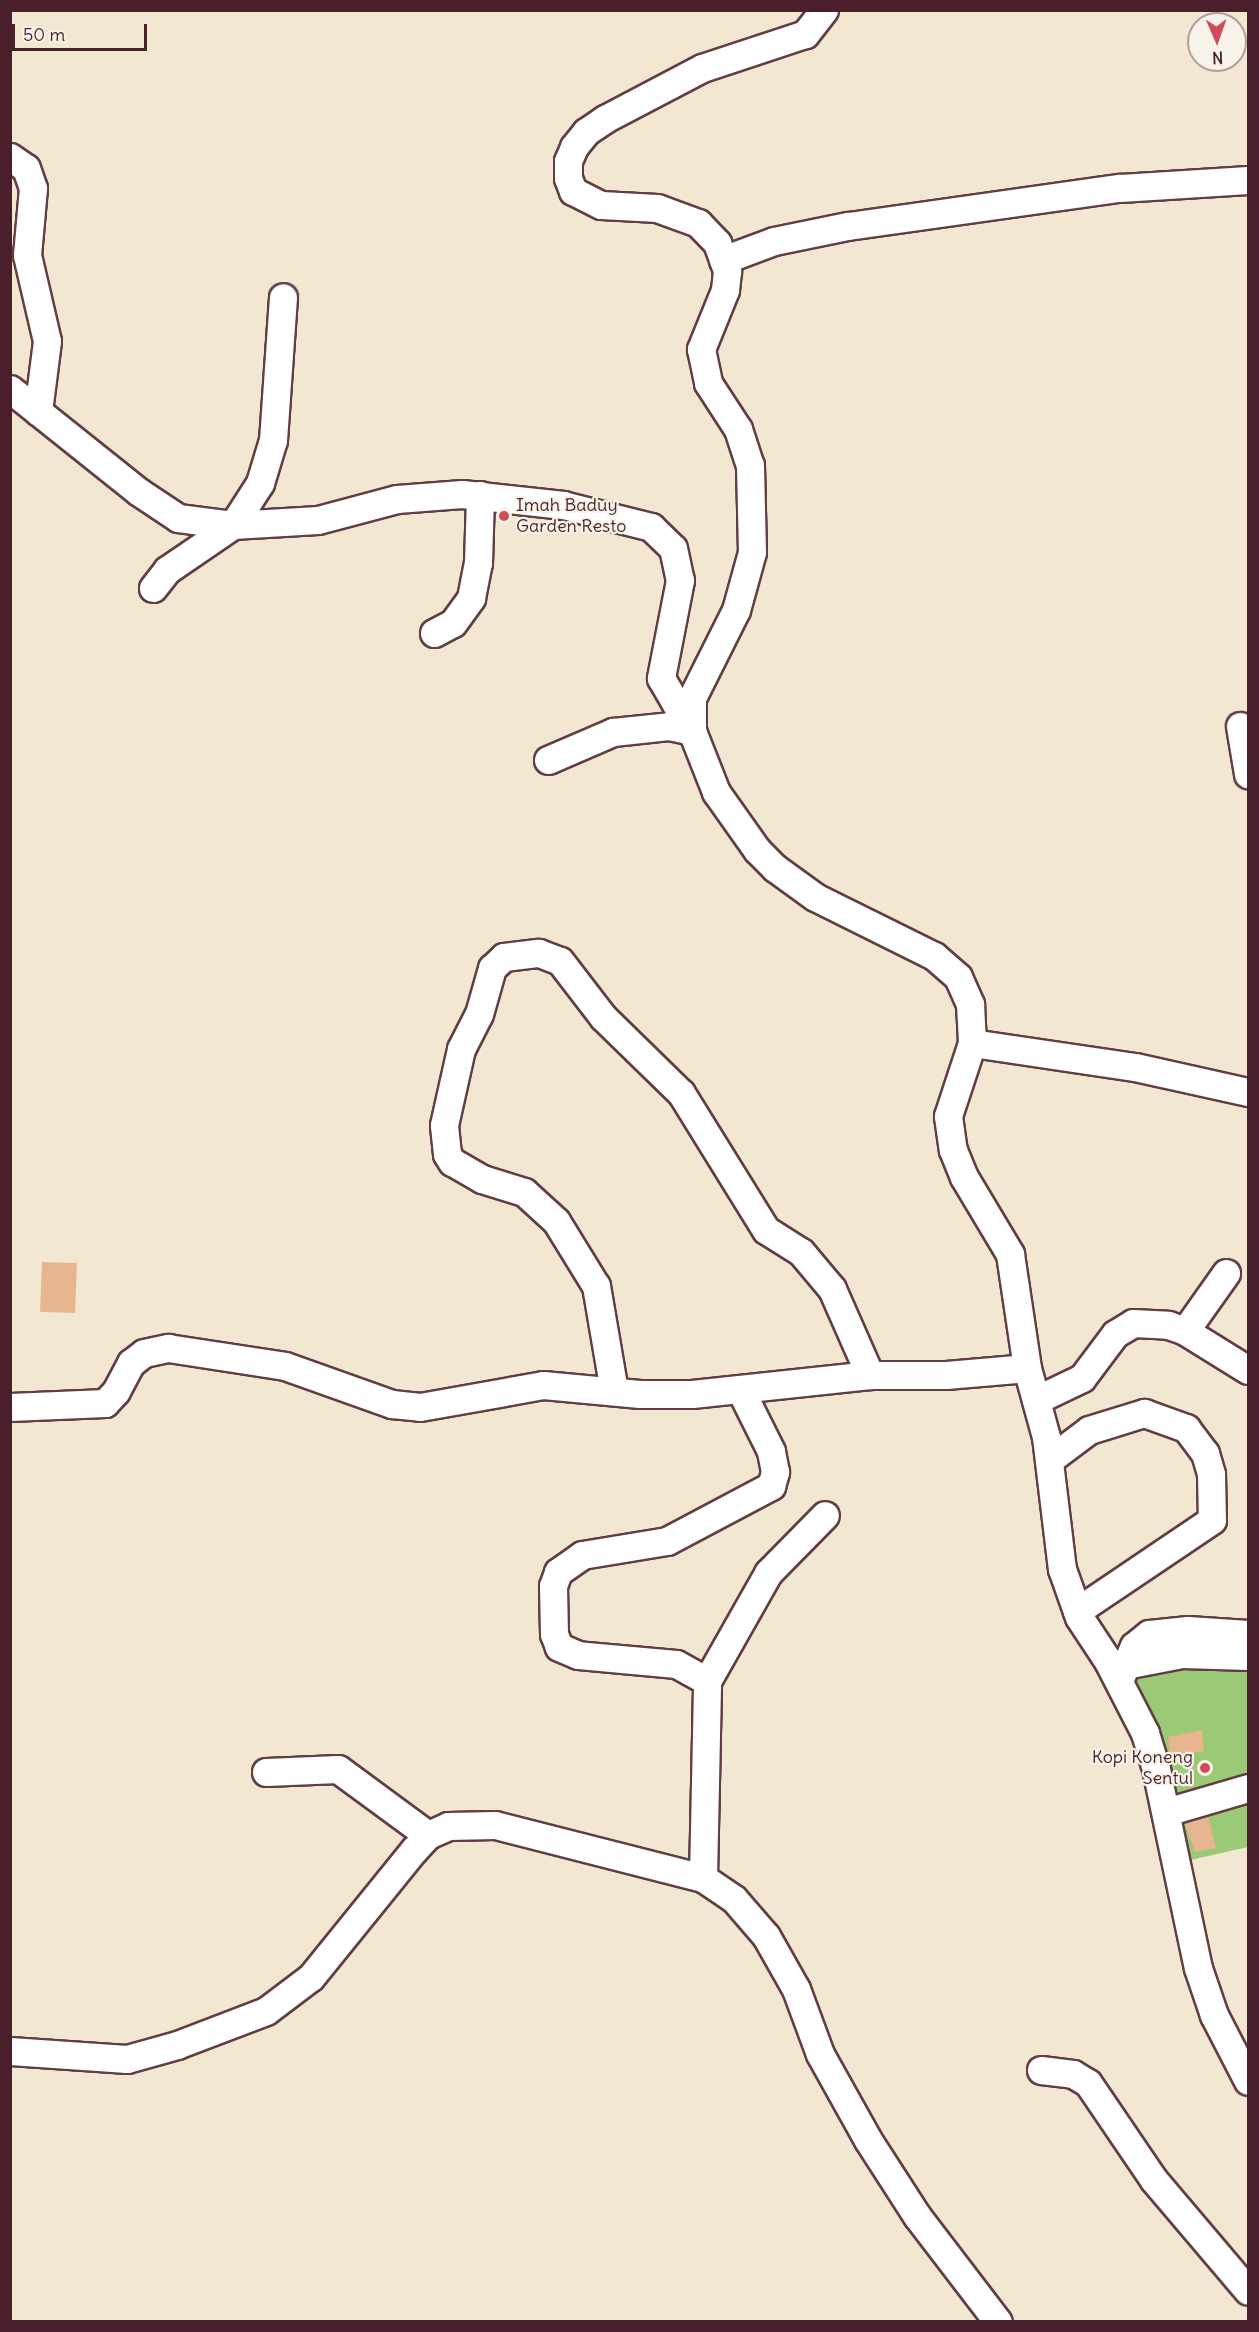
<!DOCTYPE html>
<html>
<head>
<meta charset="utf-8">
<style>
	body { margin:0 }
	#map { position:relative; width:1259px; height:2332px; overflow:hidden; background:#f2e8d2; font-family:Delius,sans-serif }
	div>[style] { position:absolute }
	.green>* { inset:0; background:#9cc976 }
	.building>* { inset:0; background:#e8b68e }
	.roads { filter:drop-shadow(2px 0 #633d44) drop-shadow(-2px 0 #633d44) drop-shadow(0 2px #633d44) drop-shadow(0 -2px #633d44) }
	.minor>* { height:27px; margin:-13.5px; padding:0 13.5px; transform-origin:13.5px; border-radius:13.5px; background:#fff }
	.dots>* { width:16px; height:16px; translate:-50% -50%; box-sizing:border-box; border:3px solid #f7f3e8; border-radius:50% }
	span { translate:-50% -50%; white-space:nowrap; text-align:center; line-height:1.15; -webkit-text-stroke:4.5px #f7f3e8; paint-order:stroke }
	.poi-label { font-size:18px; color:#4a1f2b }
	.left { translate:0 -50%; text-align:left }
	.right { translate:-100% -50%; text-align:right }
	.frame { position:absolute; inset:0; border:12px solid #4a1f2b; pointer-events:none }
	.north { position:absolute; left:1187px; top:12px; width:60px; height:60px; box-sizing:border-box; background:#f7f3e8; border:2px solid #b29e9c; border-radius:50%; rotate:178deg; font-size:16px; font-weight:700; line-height:24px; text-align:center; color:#4a1f2b }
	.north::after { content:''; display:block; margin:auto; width:21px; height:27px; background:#d1495b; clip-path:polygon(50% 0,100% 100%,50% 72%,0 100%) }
	.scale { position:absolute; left:12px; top:24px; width:135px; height:27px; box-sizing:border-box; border:3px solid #4a1f2b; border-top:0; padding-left:8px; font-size:18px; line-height:21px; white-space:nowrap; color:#4a1f2b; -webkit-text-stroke:4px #f7f3e8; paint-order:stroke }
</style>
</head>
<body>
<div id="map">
	<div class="green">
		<i style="clip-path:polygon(1248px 1650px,1248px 1847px,1186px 1861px,1132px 1669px)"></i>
	</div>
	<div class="building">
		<i style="clip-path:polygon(42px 1262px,77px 1263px,75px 1313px,40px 1312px)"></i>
		<i style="clip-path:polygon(1202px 1730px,1204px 1751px,1171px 1756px,1168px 1737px)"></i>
		<i style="clip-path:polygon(1208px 1816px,1216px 1848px,1195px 1852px,1185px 1823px)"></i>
	</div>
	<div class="roads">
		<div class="minor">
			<i style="left:824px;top:10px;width:31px;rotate:128deg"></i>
			<i style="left:805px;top:34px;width:108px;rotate:161.7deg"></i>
			<i style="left:702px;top:68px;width:110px;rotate:152.3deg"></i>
			<i style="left:605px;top:119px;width:23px;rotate:146deg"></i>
			<i style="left:586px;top:132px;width:19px;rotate:129deg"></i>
			<i style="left:574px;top:147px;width:15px;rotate:113deg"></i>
			<i style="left:568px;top:161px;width:17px;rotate:90deg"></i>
			<i style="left:568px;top:178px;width:14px;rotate:69deg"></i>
			<i style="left:573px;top:191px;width:31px;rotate:27deg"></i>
			<i style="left:601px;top:205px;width:56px;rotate:3.1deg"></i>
			<i style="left:657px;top:208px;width:44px;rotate:20.1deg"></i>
			<i style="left:698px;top:223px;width:28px;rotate:46deg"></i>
			<i style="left:717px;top:243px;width:30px;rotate:70deg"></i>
			<i style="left:727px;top:271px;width:19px;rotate:96deg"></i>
			<i style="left:725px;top:290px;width:64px;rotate:112.1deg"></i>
			<i style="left:701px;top:349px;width:35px;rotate:78deg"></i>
			<i style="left:708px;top:383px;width:55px;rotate:56.9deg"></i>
			<i style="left:738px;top:429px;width:38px;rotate:72deg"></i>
			<i style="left:750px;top:465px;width:87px;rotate:88.7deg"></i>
			<i style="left:752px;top:552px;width:60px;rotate:105.4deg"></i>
			<i style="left:736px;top:610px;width:98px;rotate:116.6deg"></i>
			<i style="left:692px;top:698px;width:33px;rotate:90deg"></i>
			<i style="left:692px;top:731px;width:66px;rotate:68.5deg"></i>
			<i style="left:716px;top:792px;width:71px;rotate:54.7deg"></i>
			<i style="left:757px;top:850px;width:25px;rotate:45deg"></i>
			<i style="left:775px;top:868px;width:49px;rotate:35.9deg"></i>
			<i style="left:815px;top:897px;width:133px;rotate:26.4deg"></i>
			<i style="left:934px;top:956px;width:32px;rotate:41deg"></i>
			<i style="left:958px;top:977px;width:30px;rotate:66deg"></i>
			<i style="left:970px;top:1004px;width:39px;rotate:87deg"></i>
			<i style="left:972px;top:1043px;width:77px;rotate:108.2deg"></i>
			<i style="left:948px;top:1116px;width:34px;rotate:82deg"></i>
			<i style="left:953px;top:1150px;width:29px;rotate:68deg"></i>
			<i style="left:964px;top:1177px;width:90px;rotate:59.1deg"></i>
			<i style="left:1010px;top:1254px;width:115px;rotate:81.5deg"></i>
			<i style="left:1027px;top:1368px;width:72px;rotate:74.6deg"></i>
			<i style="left:1046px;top:1437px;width:133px;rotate:83.1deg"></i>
			<i style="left:1062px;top:1569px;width:51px;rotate:70.5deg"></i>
			<i style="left:1079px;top:1617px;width:53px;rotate:56.6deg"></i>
			<i style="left:1108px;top:1661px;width:81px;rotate:62.8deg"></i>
			<i style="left:1145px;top:1733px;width:38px;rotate:73deg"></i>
			<i style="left:1156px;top:1769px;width:203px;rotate:78.1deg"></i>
			<i style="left:1198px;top:1968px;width:50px;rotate:71.2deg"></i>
			<i style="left:1214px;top:2015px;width:74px;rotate:62.7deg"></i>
			<i style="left:10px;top:157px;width:19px;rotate:35deg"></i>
			<i style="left:26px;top:168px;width:21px;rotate:71deg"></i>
			<i style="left:33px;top:188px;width:67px;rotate:95.1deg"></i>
			<i style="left:27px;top:255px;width:88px;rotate:76.9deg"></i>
			<i style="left:47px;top:341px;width:71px;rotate:97.3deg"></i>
			<i style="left:723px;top:260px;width:54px;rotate:-20.4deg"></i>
			<i style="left:774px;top:241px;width:76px;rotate:-11.5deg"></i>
			<i style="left:848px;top:226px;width:275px;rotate:-8deg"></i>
			<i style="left:1120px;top:188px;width:128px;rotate:-3.6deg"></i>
			<i style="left:10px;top:389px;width:165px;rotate:38.6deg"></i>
			<i style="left:139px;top:492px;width:47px;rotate:33.7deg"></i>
			<i style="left:178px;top:518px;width:55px;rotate:7.3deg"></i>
			<i style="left:233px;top:525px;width:85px;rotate:-3.4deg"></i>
			<i style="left:318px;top:520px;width:82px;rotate:-14.9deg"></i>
			<i style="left:397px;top:499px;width:65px;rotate:-4.4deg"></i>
			<i style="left:462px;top:494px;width:102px;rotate:6.2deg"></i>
			<i style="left:563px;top:505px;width:91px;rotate:14deg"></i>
			<i style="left:651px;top:527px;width:30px;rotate:44deg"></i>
			<i style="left:673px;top:548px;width:33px;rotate:78deg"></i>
			<i style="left:680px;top:580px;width:100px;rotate:101deg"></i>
			<i style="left:661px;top:678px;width:30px;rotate:60deg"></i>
			<i style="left:676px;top:704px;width:16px;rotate:35deg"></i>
			<i style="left:153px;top:588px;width:23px;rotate:-52deg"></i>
			<i style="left:167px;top:570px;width:80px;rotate:-34.3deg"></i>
			<i style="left:233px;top:525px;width:50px;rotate:-57.3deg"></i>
			<i style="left:260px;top:483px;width:45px;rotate:-73.2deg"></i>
			<i style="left:273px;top:440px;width:143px;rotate:-86deg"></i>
			<i style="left:434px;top:633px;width:21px;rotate:-28deg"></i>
			<i style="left:453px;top:623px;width:31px;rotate:-54deg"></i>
			<i style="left:471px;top:598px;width:36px;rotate:-79deg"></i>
			<i style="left:478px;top:563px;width:68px;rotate:-88.3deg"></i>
			<i style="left:1240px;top:726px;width:49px;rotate:80.5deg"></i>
			<i style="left:548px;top:760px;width:71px;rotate:-23.3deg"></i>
			<i style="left:613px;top:732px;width:56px;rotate:-6.1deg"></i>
			<i style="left:669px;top:726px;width:24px;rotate:12deg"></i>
			<i style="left:972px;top:1043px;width:165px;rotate:8.4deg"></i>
			<i style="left:1135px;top:1067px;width:116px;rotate:12.5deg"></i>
			<i style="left:1185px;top:1331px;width:71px;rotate:-54.7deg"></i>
			<i style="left:614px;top:1391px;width:107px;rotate:-99.7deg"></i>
			<i style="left:596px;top:1286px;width:76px;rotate:-121.6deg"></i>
			<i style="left:556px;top:1221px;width:43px;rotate:-137.8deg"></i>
			<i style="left:524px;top:1192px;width:44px;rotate:-162.8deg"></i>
			<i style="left:482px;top:1179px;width:34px;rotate:-150deg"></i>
			<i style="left:452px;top:1162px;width:9px;rotate:-122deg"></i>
			<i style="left:447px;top:1154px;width:29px;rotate:-96deg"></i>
			<i style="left:444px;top:1125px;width:78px;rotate:-77.4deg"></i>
			<i style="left:461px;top:1049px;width:39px;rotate:-63deg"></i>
			<i style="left:479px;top:1014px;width:48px;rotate:-74.2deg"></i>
			<i style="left:492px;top:968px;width:16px;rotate:-43deg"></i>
			<i style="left:504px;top:957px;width:35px;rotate:-7deg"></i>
			<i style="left:539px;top:953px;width:22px;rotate:21deg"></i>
			<i style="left:560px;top:961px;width:71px;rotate:52.5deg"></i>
			<i style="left:603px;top:1017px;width:109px;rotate:44.3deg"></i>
			<i style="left:681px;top:1093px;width:161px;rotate:58.2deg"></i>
			<i style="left:766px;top:1230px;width:41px;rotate:32.2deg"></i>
			<i style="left:801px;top:1252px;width:48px;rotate:50deg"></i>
			<i style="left:832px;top:1289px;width:94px;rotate:66.2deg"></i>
			<i style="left:1036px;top:1400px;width:51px;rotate:-25.6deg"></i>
			<i style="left:1082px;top:1378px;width:55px;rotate:-53.1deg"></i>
			<i style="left:1115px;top:1334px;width:21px;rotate:-31deg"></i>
			<i style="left:1133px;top:1323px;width:35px;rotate:3deg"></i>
			<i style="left:1168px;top:1325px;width:18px;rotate:19deg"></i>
			<i style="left:1185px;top:1331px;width:74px;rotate:31.8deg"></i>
			<i style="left:10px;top:1407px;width:95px;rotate:-2.4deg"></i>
			<i style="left:105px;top:1403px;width:16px;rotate:-47deg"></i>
			<i style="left:116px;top:1391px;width:32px;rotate:-62deg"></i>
			<i style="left:131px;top:1363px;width:16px;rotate:-38deg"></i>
			<i style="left:144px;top:1353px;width:25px;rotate:-12deg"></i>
			<i style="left:168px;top:1348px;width:118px;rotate:8.7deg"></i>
			<i style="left:285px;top:1366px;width:114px;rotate:19.6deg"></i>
			<i style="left:392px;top:1404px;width:28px;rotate:6deg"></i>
			<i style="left:420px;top:1407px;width:125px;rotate:-10.1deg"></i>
			<i style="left:543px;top:1385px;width:97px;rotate:5.3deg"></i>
			<i style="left:640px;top:1394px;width:52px"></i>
			<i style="left:692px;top:1394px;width:179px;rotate:-6.1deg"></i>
			<i style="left:870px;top:1375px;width:76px"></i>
			<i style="left:946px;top:1375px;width:81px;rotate:-4.9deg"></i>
			<i style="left:1049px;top:1460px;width:50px;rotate:-36.9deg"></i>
			<i style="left:1089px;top:1430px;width:58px;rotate:-17.2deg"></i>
			<i style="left:1144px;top:1413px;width:45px;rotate:19.7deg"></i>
			<i style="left:1186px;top:1428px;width:31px;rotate:53deg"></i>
			<i style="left:1205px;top:1453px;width:22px;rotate:74deg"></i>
			<i style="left:1211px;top:1474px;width:46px;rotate:88.8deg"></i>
			<i style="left:1212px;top:1520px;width:163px;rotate:146deg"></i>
			<i style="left:1125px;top:1665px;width:58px;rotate:-10.9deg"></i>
			<i style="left:1182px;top:1654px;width:66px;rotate:1.7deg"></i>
			<i style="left:707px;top:1681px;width:35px;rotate:-151deg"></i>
			<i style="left:676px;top:1664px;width:98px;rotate:-174.8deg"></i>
			<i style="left:578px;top:1655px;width:21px;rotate:-157deg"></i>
			<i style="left:559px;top:1647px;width:14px;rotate:-111deg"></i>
			<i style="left:554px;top:1634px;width:48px;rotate:-91.2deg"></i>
			<i style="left:553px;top:1586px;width:15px;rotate:-70deg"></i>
			<i style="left:558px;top:1572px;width:29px;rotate:-35deg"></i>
			<i style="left:582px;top:1555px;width:86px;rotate:-9.4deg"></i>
			<i style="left:667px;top:1541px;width:118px;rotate:-27.9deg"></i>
			<i style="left:771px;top:1486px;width:15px;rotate:-74deg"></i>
			<i style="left:775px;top:1472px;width:21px;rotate:-101deg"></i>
			<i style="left:771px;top:1451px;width:69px;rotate:-116.6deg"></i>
			<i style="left:1119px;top:1681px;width:38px;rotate:-67deg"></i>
			<i style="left:1134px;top:1646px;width:19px;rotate:-39deg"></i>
			<i style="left:1149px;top:1634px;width:39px;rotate:-6deg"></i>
			<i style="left:1188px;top:1630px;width:60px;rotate:3.8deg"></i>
			<i style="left:266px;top:1772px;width:72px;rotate:-2.4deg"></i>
			<i style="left:338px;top:1769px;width:112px;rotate:36.3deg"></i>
			<i style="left:1166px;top:1812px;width:85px;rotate:-16.3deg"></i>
			<i style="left:703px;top:1878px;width:197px;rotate:-88.8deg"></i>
			<i style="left:707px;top:1681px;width:124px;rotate:-60.5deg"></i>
			<i style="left:768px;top:1573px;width:81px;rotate:-45.5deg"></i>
			<i style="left:10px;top:2051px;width:117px;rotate:3.9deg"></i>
			<i style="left:127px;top:2059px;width:52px;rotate:-15.6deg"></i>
			<i style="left:177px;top:2045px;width:95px;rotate:-20.9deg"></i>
			<i style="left:266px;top:2011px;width:56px;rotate:-37.1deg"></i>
			<i style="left:311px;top:1977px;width:164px;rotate:-51deg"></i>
			<i style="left:414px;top:1850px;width:21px;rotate:-47deg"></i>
			<i style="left:428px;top:1835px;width:22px;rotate:-24deg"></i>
			<i style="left:448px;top:1826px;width:47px;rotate:-1.2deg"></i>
			<i style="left:495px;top:1825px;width:215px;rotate:14.3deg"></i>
			<i style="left:703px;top:1878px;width:37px;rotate:34deg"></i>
			<i style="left:734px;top:1899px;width:49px;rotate:49.1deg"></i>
			<i style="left:766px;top:1936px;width:61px;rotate:60.5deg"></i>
			<i style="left:796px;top:1989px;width:69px;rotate:69.7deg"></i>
			<i style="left:820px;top:2054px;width:98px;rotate:60.8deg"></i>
			<i style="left:868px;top:2140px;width:90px;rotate:57.2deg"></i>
			<i style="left:917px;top:2216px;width:133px;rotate:52.6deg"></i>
			<i style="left:1041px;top:2070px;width:32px;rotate:7deg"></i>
			<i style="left:1073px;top:2074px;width:17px;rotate:31deg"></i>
			<i style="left:1088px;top:2083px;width:117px;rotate:55.8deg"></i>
			<i style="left:1154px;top:2180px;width:145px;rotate:49.7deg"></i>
		</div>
	</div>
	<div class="dots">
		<i style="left:504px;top:516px;background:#d1495b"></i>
		<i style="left:1205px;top:1768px;background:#d1495b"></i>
	</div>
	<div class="poi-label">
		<span class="left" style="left:516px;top:516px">Imah Baduy<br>Garden Resto</span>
		<span class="right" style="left:1193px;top:1768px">Kopi Koneng<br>Sentul</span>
	</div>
	<div class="frame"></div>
	<div class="north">N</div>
	<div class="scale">50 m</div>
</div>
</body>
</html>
